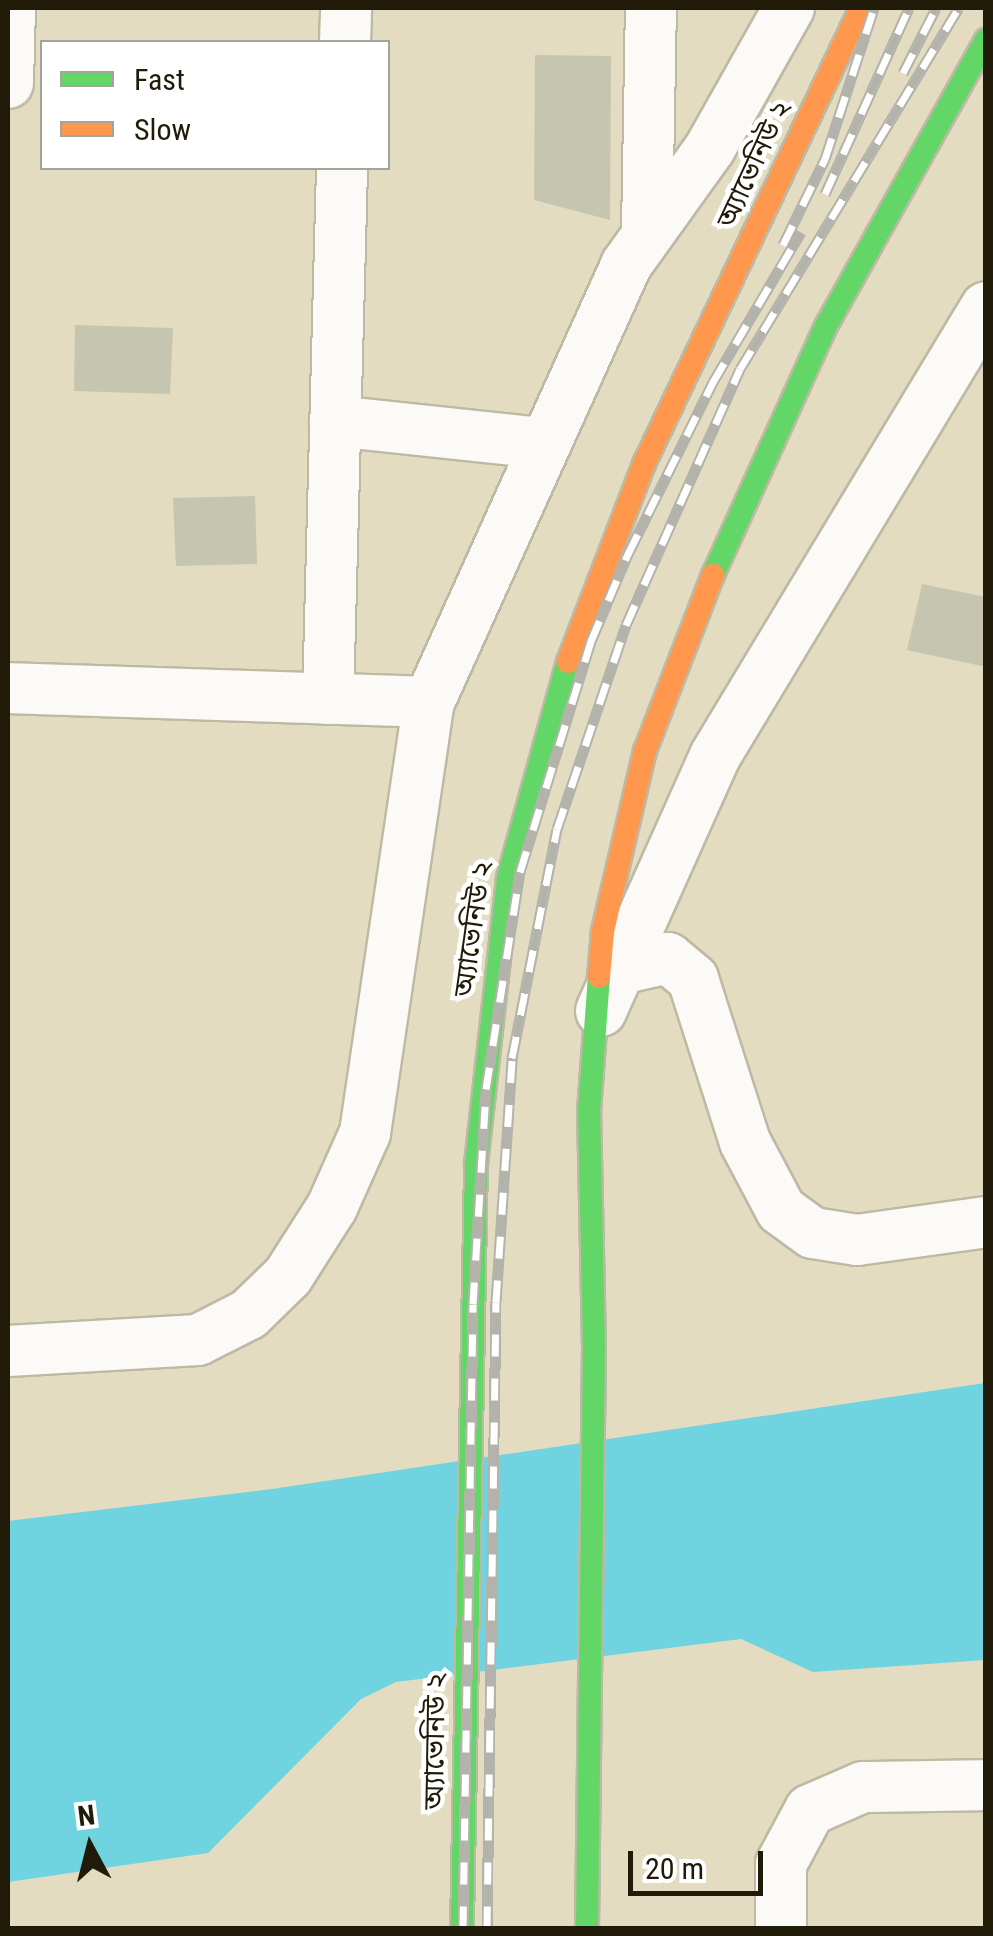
<!DOCTYPE html>
<html>
<head>
<meta charset="utf-8">
<style>
	body { margin:0 }
	#map { position:relative; width:993px; height:1936px; overflow:hidden; background:#e3dcc1; font-family:"Roboto Condensed","Noto Sans Bengali",sans-serif }
	div>[style] { position:absolute }
	.water>* { inset:0; background:#70d3e0 }
	.building>* { inset:0; background:#c6c5af }
	.roads { filter:drop-shadow(2px 0 #beb9a4) drop-shadow(-2px 0 #beb9a4) drop-shadow(0 2px #beb9a4) drop-shadow(0 -2px #beb9a4) }
	.street>* { height:50px; margin:-25px; padding:0 25px; transform-origin:25px; border-radius:25px; background:#fbfaf6 }
	.fast>* { height:22px; margin:-11px; padding:0 11px; transform-origin:11px; border-radius:11px; background:#63d668 }
	.slow>* { height:22px; margin:-11px; padding:0 11px; transform-origin:11px; border-radius:11px; background:#ff974d }
	.rail>* { height:11px; margin-top:-5.5px; transform-origin:0; background:repeating-linear-gradient(90deg,#fff 0 22px,#b3b2ab 0 44px); box-sizing:border-box; border-block:2px solid #b3b2ab }
	span { translate:-50% -50%; white-space:nowrap; text-align:center; line-height:1.15; -webkit-text-stroke:9px #fff; paint-order:stroke }
	.street-label { font-size:28px; color:#1f1b08 }
	.frame { position:absolute; inset:0; border:10px solid #1f1b08; pointer-events:none }
	.legend { position:absolute; left:40px; top:40px; width:350px; height:130px; box-sizing:border-box; background:#fff; border:2px solid #a5a49c; margin:0; padding:12px 18px; list-style:none; font-size:30px; color:#1f1b08 }
	.legend li { display:flex; align-items:center; gap:20px; height:50px }
	.legend b { width:50px; border:2px solid #a5a49c }
	.north { position:absolute; left:40px; top:1796px; width:100px; height:100px; -webkit-text-stroke:8px #fff; paint-order:stroke; rotate:353deg; font-size:28px; font-weight:700; line-height:40px; text-align:center; color:#1f1b08 }
	.north::after { content:''; display:block; margin:auto; width:35px; height:45px; background:#1f1b08; clip-path:polygon(50% 0,100% 100%,50% 72%,0 100%) }
	.scale { position:absolute; left:628px; top:1851px; width:135px; height:45px; box-sizing:border-box; border:5px solid #1f1b08; border-top:0; padding-left:12px; font-size:30px; line-height:35px; white-space:nowrap; color:#1f1b08; -webkit-text-stroke:8px #fff; paint-order:stroke }
</style>
</head>
<body>
<div id="map">
	<div class="water">
		<i style="clip-path:polygon(985px 1383px,985px 1660px,813px 1672px,741px 1639px,396px 1682px,361px 1699px,208px 1853px,8px 1882px,8px 1521px,272px 1489px)"></i>
	</div>
	<div class="building">
		<i style="clip-path:polygon(535px 55px,611px 56px,610px 220px,534px 200px)"></i>
		<i style="clip-path:polygon(75px 325px,173px 328px,170px 394px,74px 391px)"></i>
		<i style="clip-path:polygon(255px 496px,257px 564px,176px 566px,173px 498px)"></i>
		<i style="clip-path:polygon(922px 584px,986px 597px,986px 667px,907px 650px)"></i>
	</div>
	<div class="roads">
		<div class="street">
			<i style="left:345px;top:42px;width:34px;rotate:-88deg"></i>
			<i style="left:8px;top:83px;width:75px;rotate:-88.5deg"></i>
			<i style="left:647px;top:231px;width:223px;rotate:-89deg"></i>
			<i style="left:335px;top:421px;width:207px;rotate:6.1deg"></i>
			<i style="left:8px;top:688px;width:421px;rotate:1.9deg"></i>
			<i style="left:328px;top:699px;width:531px;rotate:-88.49deg"></i>
			<i style="left:621px;top:969px;width:48px;rotate:-13.2deg"></i>
			<i style="left:668px;top:958px;width:33px;rotate:40deg"></i>
			<i style="left:693px;top:979px;width:171px;rotate:72.3deg"></i>
			<i style="left:745px;top:1142px;width:77px;rotate:62.1deg"></i>
			<i style="left:781px;top:1210px;width:39px;rotate:36deg"></i>
			<i style="left:813px;top:1233px;width:45px;rotate:9deg"></i>
			<i style="left:857px;top:1240px;width:130px;rotate:-7.9deg"></i>
			<i style="left:601px;top:1011px;width:279px;rotate:-65.9deg"></i>
			<i style="left:715px;top:756px;width:524px;rotate:-58.89deg"></i>
			<i style="left:8px;top:1351px;width:190px;rotate:-3.3deg"></i>
			<i style="left:198px;top:1340px;width:57px;rotate:-27deg"></i>
			<i style="left:249px;top:1314px;width:54px;rotate:-44.3deg"></i>
			<i style="left:288px;top:1276px;width:82px;rotate:-57.5deg"></i>
			<i style="left:332px;top:1207px;width:81px;rotate:-66deg"></i>
			<i style="left:365px;top:1133px;width:436px;rotate:-81.6deg"></i>
			<i style="left:429px;top:702px;width:479px;rotate:-65.7deg"></i>
			<i style="left:626px;top:265px;width:144px;rotate:-54.3deg"></i>
			<i style="left:710px;top:148px;width:161px;rotate:-60.6deg"></i>
			<i style="left:781px;top:1928px;width:64px;rotate:-90deg"></i>
			<i style="left:781px;top:1864px;width:61px;rotate:-61.8deg"></i>
			<i style="left:810px;top:1810px;width:58px;rotate:-23.5deg"></i>
			<i style="left:863px;top:1787px;width:123px;rotate:-0.9deg"></i>
		</div>
		<div class="fast">
			<i style="left:713px;top:575px;width:273px;rotate:-65.6deg"></i>
			<i style="left:826px;top:326px;width:328px;rotate:-60.8deg"></i>
			<i style="left:462px;top:1928px;width:764px;rotate:-88.95deg"></i>
			<i style="left:476px;top:1164px;width:288px;rotate:-83.6deg"></i>
			<i style="left:508px;top:878px;width:224px;rotate:-74.5deg"></i>
			<i style="left:587px;top:1928px;width:582px;rotate:-89.31deg"></i>
			<i style="left:594px;top:1346px;width:234px;rotate:-91.2deg"></i>
			<i style="left:589px;top:1112px;width:135px;rotate:-85.8deg"></i>
		</div>
		<div class="slow">
			<i style="left:568px;top:662px;width:212px;rotate:-69deg"></i>
			<i style="left:644px;top:464px;width:505px;rotate:-64.55deg"></i>
			<i style="left:599px;top:977px;width:46px;rotate:-85deg"></i>
			<i style="left:603px;top:931px;width:185px;rotate:-76.9deg"></i>
			<i style="left:645px;top:751px;width:189px;rotate:-68.9deg"></i>
		</div>
	</div>
	<div class="rail">
		<i style="left:903px;top:73px;width:73px;rotate:-63.1deg"></i>
		<i style="left:825px;top:194px;width:204px;rotate:-65.7deg"></i>
		<i style="left:783px;top:245px;width:96px;rotate:-64deg"></i>
		<i style="left:825px;top:159px;width:159px;rotate:-72deg"></i>
		<i style="left:463px;top:1928px;width:624px;rotate:-89.08deg"></i>
		<i style="left:473px;top:1304px;width:215px;rotate:-86.5deg"></i>
		<i style="left:486px;top:1089px;width:220px;rotate:-81.1deg"></i>
		<i style="left:520px;top:872px;width:242px;rotate:-72.9deg"></i>
		<i style="left:591px;top:641px;width:95px;rotate:-67deg"></i>
		<i style="left:628px;top:554px;width:192px;rotate:-63.7deg"></i>
		<i style="left:713px;top:382px;width:174px;rotate:-59.6deg"></i>
		<i style="left:487px;top:1928px;width:626px;rotate:-89.18deg"></i>
		<i style="left:496px;top:1302px;width:245px;rotate:-86.2deg"></i>
		<i style="left:512px;top:1058px;width:233px;rotate:-78.9deg"></i>
		<i style="left:557px;top:829px;width:215px;rotate:-71.3deg"></i>
		<i style="left:626px;top:625px;width:280px;rotate:-66deg"></i>
		<i style="left:740px;top:369px;width:422px;rotate:-58.8deg"></i>
	</div>
	<div class="street-label">
		<span style="left:754px;top:164px;rotate:-65deg">অ্যাভেনিউ ২</span>
		<span style="left:473px;top:929px;rotate:-82deg">অ্যাভেনিউ ২</span>
		<span style="left:435px;top:1741px;rotate:-89deg">অ্যাভেনিউ ২</span>
	</div>
	<div class="frame"></div>
	<ul class="legend">
	<li><b style="height:12px;background:#63d668"></b>Fast</li>
	<li><b style="height:12px;background:#ff974d"></b>Slow</li>
	</ul>
	<div class="north">N</div>
	<div class="scale">20 m</div>
</div>
</body>
</html>
